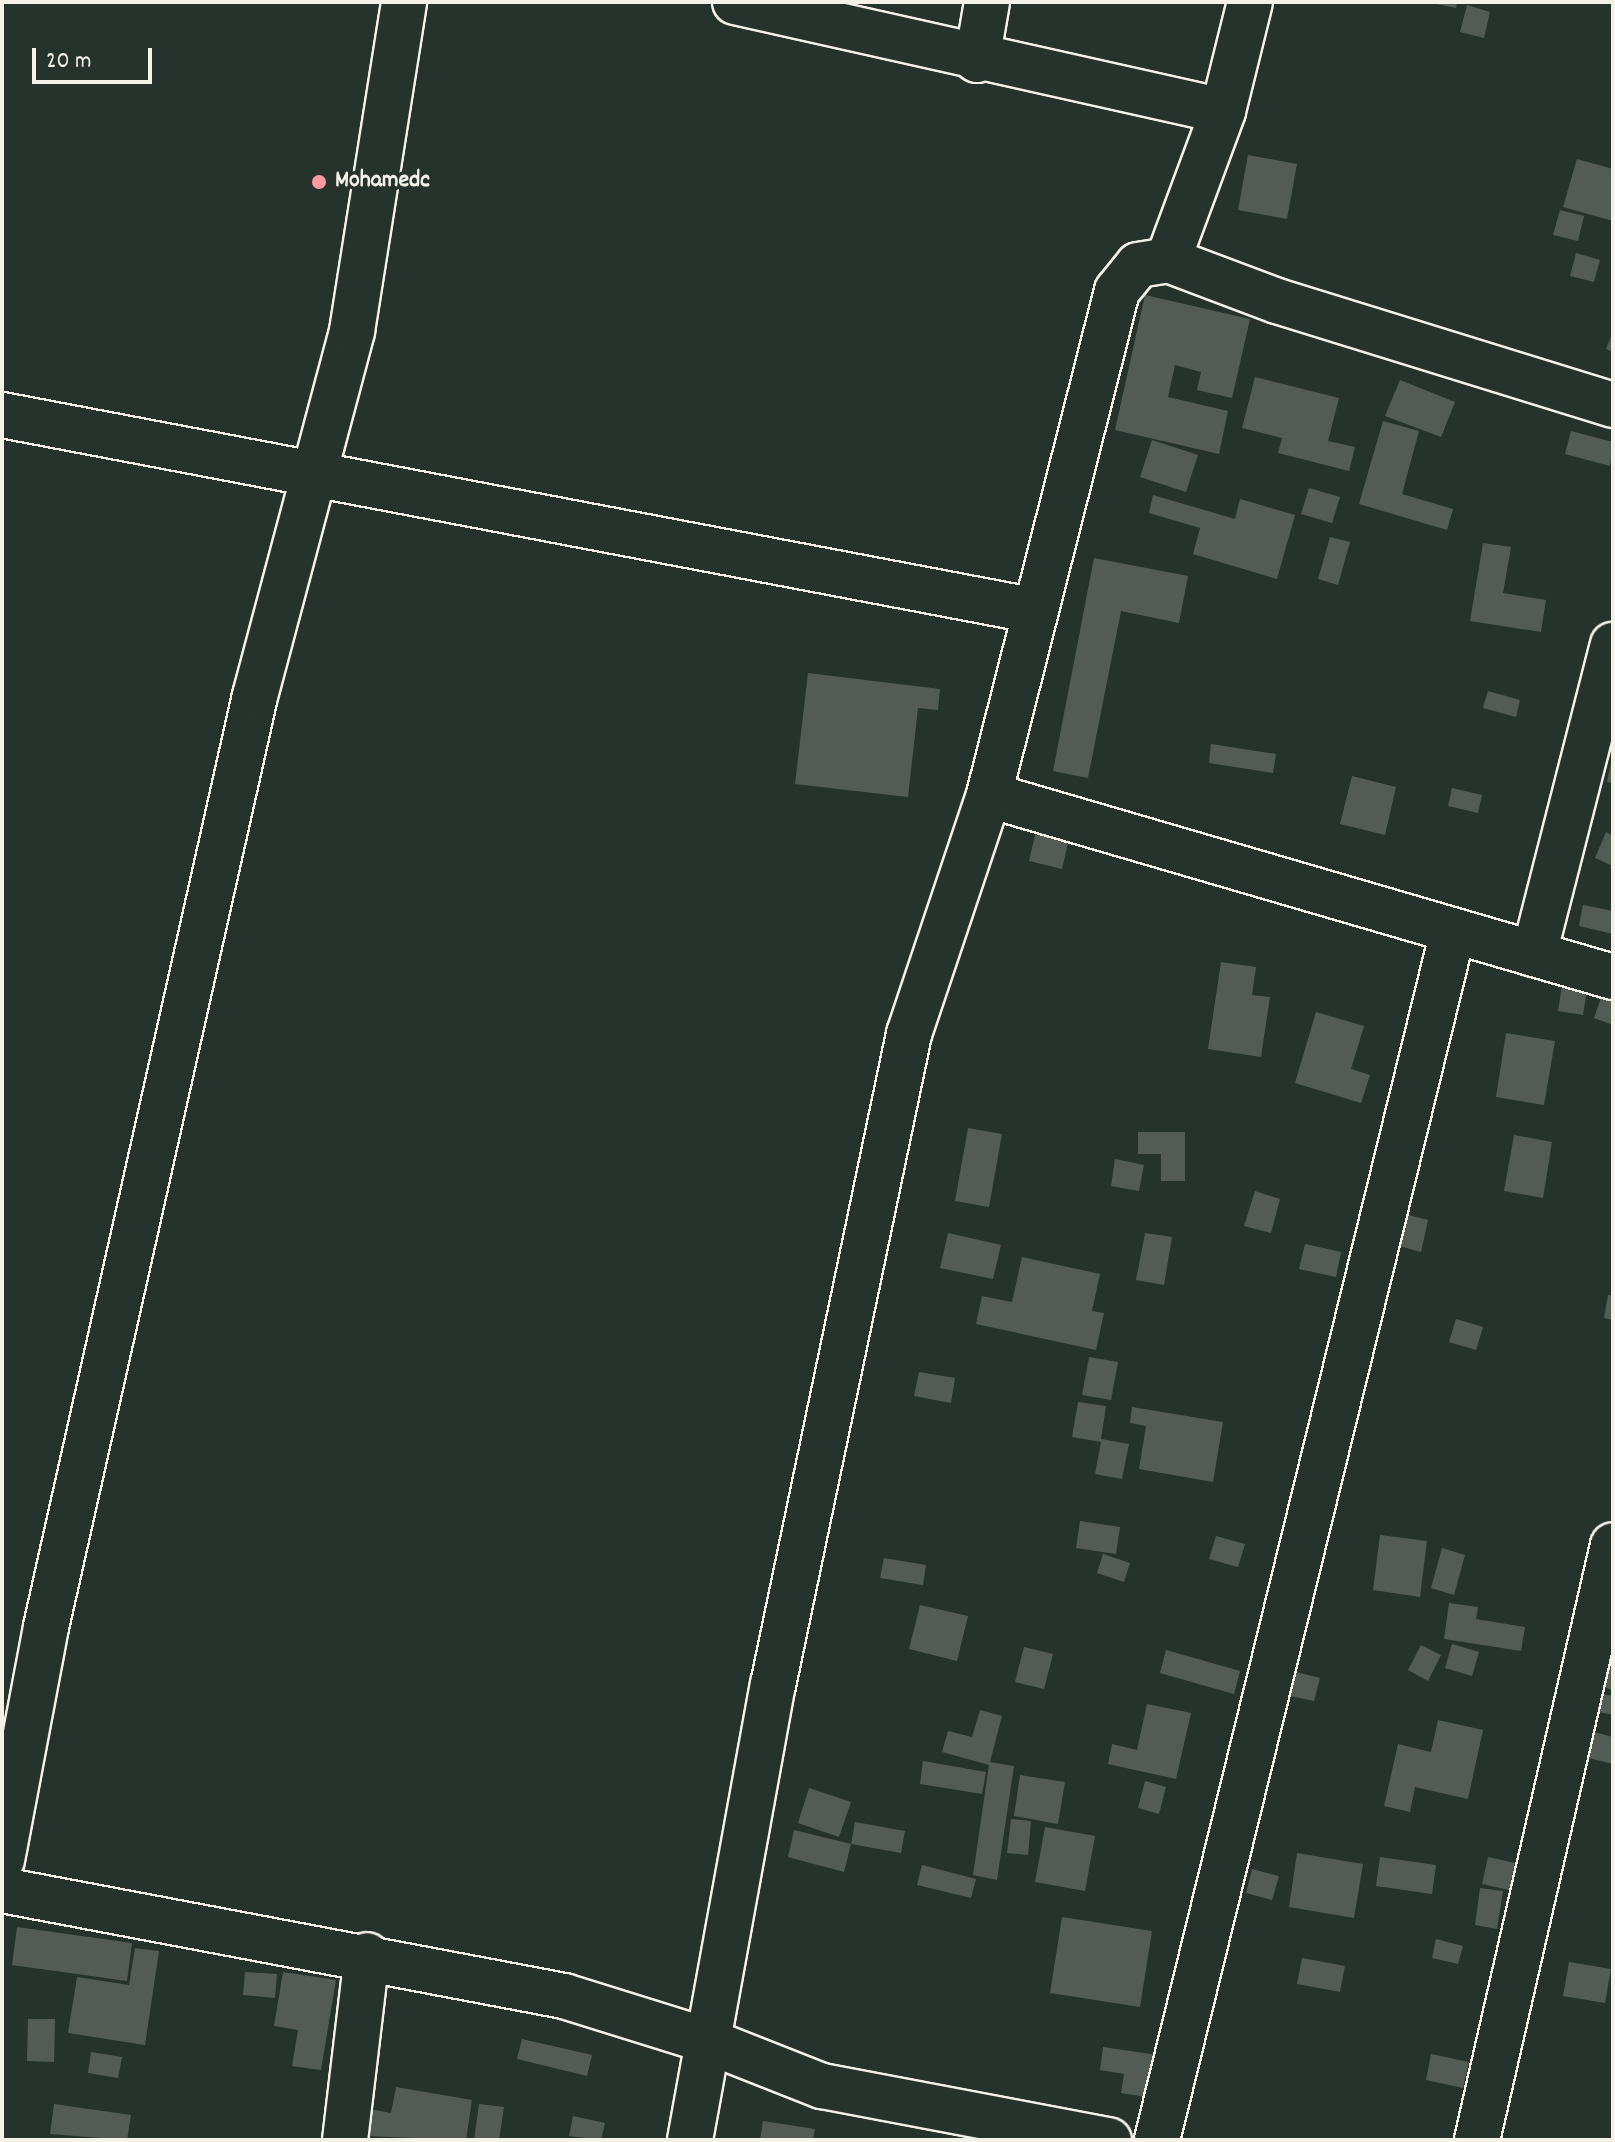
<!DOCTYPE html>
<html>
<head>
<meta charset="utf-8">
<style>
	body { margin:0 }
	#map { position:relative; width:1615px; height:2142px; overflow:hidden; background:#26332d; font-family:Dekko,sans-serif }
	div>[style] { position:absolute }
	.building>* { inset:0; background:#525c55 }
	.roads { filter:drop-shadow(2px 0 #f4f1e8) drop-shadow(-2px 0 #f4f1e8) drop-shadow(0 2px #f4f1e8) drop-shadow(0 -2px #f4f1e8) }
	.minor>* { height:44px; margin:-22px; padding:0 22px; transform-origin:22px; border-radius:22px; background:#26332d }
	.dots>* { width:22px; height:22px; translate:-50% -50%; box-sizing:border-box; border:4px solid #26332d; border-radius:50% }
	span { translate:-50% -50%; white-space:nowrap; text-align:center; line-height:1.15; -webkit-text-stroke:7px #26332d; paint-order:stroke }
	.poi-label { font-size:24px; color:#f4f1e8; font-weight:700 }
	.left { translate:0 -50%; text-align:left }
	.frame { position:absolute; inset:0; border:4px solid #f4f1e8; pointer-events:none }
	.scale { position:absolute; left:32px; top:48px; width:120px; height:36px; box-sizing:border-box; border:4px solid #f4f1e8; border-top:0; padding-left:10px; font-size:24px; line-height:28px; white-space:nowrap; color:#f4f1e8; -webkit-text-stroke:6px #26332d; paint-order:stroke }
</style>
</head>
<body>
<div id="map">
	<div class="building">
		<i style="clip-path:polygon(1427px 2px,1457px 2px,1456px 8px)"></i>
		<i style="clip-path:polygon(1467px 5px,1490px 12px,1484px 38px,1460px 32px)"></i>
		<i style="clip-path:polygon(1248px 155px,1297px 164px,1287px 219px,1238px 210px)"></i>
		<i style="clip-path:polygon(1577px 159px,1613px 169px,1613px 221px,1563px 207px)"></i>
		<i style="clip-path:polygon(1560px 210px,1584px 216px,1578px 241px,1553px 235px)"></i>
		<i style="clip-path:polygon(1576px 253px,1600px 260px,1594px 282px,1570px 276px)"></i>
		<i style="clip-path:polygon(1145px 295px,1250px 319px,1232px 398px,1197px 390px,1201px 372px,1175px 365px,1168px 397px,1228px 411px,1219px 454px,1115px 430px)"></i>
		<i style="clip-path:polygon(1613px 332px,1613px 352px,1606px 349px)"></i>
		<i style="clip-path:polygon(1255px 377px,1339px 398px,1328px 441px,1355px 447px,1349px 471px,1278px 453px,1282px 438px,1242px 428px)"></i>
		<i style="clip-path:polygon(1400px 380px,1455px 402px,1441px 437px,1385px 416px)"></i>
		<i style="clip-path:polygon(1383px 421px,1419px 431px,1402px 494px,1453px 509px,1447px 530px,1359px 504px)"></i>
		<i style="clip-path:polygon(1571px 431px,1613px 442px,1610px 466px,1565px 454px)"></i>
		<i style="clip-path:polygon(1152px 440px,1198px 455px,1186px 492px,1140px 477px)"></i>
		<i style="clip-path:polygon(1309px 488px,1340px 497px,1332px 523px,1301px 514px)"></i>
		<i style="clip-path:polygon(1153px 495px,1235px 519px,1240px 499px,1295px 515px,1277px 579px,1193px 554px,1200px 528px,1149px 513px)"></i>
		<i style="clip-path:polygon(1330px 537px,1350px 542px,1338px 585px,1318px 579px)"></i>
		<i style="clip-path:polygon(1483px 543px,1511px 547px,1503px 593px,1546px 600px,1541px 632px,1470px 621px)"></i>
		<i style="clip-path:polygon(1094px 558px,1188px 576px,1179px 623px,1121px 611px,1088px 778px,1053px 771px)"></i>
		<i style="clip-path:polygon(808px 673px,940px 689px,938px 710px,918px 708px,908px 797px,795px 784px)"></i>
		<i style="clip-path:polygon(1488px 691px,1520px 700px,1516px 717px,1483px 708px)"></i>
		<i style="clip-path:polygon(1211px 744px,1276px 754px,1273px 773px,1209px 763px)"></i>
		<i style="clip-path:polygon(1613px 753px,1613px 783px,1607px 782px)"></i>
		<i style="clip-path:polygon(1352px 776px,1396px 787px,1385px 835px,1340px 824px)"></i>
		<i style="clip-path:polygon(1452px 788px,1482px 795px,1478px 813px,1448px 806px)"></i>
		<i style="clip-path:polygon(1036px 831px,1069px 839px,1062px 869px,1029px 861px)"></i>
		<i style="clip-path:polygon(1606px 832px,1613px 836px,1613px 866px,1595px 858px)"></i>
		<i style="clip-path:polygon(1583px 905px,1613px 911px,1613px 934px,1579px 926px)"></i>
		<i style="clip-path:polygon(1221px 962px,1256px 967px,1252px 995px,1270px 997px,1261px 1057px,1208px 1049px)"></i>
		<i style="clip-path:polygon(1562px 985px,1587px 990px,1583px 1015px,1558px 1011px)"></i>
		<i style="clip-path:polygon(1602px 995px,1613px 999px,1613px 1025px,1594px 1018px)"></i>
		<i style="clip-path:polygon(1316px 1012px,1364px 1026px,1351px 1069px,1370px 1075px,1361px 1103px,1295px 1083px)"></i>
		<i style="clip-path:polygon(1506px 1033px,1555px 1041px,1544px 1105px,1496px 1097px)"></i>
		<i style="clip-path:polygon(968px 1128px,1002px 1134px,989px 1207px,955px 1201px)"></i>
		<i style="clip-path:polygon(1138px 1132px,1185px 1132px,1185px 1181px,1161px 1181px,1161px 1154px,1138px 1154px)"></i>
		<i style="clip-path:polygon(1514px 1135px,1552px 1142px,1543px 1198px,1504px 1191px)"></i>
		<i style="clip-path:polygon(1115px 1159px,1144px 1165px,1139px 1191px,1111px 1186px)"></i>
		<i style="clip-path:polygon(1255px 1191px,1280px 1199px,1271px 1233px,1244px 1226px)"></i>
		<i style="clip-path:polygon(1404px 1214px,1428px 1220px,1421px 1252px,1396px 1245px)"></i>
		<i style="clip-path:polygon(948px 1233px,1001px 1245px,993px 1279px,940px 1268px)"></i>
		<i style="clip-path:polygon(1145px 1233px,1172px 1237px,1164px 1285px,1136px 1280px)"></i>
		<i style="clip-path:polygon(1305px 1244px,1341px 1252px,1336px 1277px,1299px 1269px)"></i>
		<i style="clip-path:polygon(1022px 1257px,1100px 1274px,1092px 1311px,1104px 1313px,1096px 1350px,976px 1324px,982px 1296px,1012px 1302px)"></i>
		<i style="clip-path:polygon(1608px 1295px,1613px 1296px,1613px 1320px,1604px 1318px)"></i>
		<i style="clip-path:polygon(1456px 1319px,1483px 1327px,1476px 1350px,1449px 1342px)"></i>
		<i style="clip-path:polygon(1089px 1357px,1118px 1362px,1111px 1400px,1082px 1395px)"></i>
		<i style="clip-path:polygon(919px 1372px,955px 1378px,951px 1403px,914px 1396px)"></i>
		<i style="clip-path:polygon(1078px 1402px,1106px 1406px,1101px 1439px,1129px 1444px,1122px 1479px,1095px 1474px,1101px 1442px,1072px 1437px)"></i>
		<i style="clip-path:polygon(1132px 1407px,1223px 1422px,1213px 1482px,1139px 1469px,1146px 1426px,1130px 1423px)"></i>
		<i style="clip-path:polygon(1080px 1521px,1120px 1527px,1116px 1554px,1076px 1548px)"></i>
		<i style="clip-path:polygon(1380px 1535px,1427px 1541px,1420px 1597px,1373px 1590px)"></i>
		<i style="clip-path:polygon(1216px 1536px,1245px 1544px,1238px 1567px,1209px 1559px)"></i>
		<i style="clip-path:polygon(1442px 1548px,1465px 1555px,1454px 1595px,1431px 1588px)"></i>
		<i style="clip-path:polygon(1103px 1554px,1130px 1563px,1124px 1582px,1097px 1573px)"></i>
		<i style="clip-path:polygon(884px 1558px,926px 1565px,923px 1585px,880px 1578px)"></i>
		<i style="clip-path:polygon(1449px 1603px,1478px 1607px,1476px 1619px,1525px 1627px,1521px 1651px,1444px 1639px)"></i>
		<i style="clip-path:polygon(920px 1605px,968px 1616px,957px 1661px,909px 1649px)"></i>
		<i style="clip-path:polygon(1452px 1644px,1479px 1652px,1472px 1676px,1445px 1668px)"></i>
		<i style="clip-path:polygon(1421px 1645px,1441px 1655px,1428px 1681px,1408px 1670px)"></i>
		<i style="clip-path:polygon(1024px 1647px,1053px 1654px,1044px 1689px,1015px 1682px)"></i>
		<i style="clip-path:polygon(1166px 1650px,1240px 1671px,1234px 1694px,1160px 1673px)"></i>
		<i style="clip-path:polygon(1607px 1664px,1613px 1666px,1613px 1690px,1600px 1686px)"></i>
		<i style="clip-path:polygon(1296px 1672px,1320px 1678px,1314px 1701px,1290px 1696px)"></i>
		<i style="clip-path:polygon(1603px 1694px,1613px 1696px,1613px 1715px,1599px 1712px)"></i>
		<i style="clip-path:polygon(1147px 1704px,1191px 1713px,1176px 1779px,1108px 1764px,1112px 1744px,1137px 1750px)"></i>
		<i style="clip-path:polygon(980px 1710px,1002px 1716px,990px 1762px,1014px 1766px,997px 1880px,973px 1875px,989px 1765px,942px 1752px,948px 1731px,972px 1737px)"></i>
		<i style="clip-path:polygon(1438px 1720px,1483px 1730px,1468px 1799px,1415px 1787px,1410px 1812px,1384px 1806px,1398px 1744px,1431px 1752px)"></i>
		<i style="clip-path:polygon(1590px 1731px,1613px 1737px,1613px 1764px,1584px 1757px)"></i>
		<i style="clip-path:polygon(923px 1761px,986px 1772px,982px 1794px,920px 1784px)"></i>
		<i style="clip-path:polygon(1020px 1775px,1065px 1782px,1058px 1824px,1014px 1816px)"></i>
		<i style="clip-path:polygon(1145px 1781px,1166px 1787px,1159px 1814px,1138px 1808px)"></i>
		<i style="clip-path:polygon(809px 1788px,851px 1802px,839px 1837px,798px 1823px)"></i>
		<i style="clip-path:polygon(1011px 1819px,1031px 1821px,1028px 1855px,1007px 1853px)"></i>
		<i style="clip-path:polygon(855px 1822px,905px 1831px,901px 1853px,851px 1844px)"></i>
		<i style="clip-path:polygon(1045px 1827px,1095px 1836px,1085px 1891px,1035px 1882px)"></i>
		<i style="clip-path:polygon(794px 1830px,851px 1844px,844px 1872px,788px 1857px)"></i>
		<i style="clip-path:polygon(1297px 1853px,1363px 1864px,1354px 1918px,1289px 1907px)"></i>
		<i style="clip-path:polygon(1380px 1857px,1436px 1865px,1432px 1894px,1376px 1886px)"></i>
		<i style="clip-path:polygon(1488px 1857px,1515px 1863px,1509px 1890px,1482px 1884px)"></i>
		<i style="clip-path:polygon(922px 1865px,976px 1879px,971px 1898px,917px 1885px)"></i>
		<i style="clip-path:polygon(1252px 1869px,1279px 1876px,1272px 1900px,1246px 1893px)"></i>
		<i style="clip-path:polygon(1480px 1888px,1503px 1891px,1497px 1929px,1475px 1925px)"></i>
		<i style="clip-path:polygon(1062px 1917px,1152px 1931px,1140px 2007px,1050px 1993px)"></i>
		<i style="clip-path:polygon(17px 1927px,132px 1943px,127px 1981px,12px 1965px)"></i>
		<i style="clip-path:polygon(1436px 1939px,1463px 1946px,1458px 1964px,1432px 1958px)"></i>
		<i style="clip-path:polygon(135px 1948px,159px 1951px,145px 2045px,68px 2033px,77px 1977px,129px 1985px)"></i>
		<i style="clip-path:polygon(1302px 1958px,1345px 1966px,1340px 1992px,1297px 1984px)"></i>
		<i style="clip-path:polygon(1569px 1962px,1611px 1969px,1605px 2003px,1563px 1996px)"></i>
		<i style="clip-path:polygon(245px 1972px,277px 1974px,275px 1998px,243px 1995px)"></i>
		<i style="clip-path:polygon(283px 1972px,336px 1980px,321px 2070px,292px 2066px,298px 2030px,274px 2026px)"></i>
		<i style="clip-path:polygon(28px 2019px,55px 2019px,54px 2062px,27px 2061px)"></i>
		<i style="clip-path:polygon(522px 2039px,592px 2055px,587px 2076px,517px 2059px)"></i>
		<i style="clip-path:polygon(1103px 2047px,1164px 2056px,1158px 2099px,1121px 2093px,1124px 2074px,1100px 2070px)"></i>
		<i style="clip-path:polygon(91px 2052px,122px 2057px,118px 2078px,88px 2073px)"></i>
		<i style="clip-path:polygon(1431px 2054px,1469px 2062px,1463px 2088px,1426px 2080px)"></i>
		<i style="clip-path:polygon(396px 2087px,472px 2100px,466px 2140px,365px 2136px,370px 2109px,391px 2113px)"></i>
		<i style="clip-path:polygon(54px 2104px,131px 2115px,127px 2140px,50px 2134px)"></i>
		<i style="clip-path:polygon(479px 2104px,504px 2107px,499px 2140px,474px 2140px)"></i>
		<i style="clip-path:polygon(573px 2116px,605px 2123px,601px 2140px,569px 2136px)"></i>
		<i style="clip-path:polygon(763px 2121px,815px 2129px,813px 2140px,760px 2140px)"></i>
	</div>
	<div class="roads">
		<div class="minor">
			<i style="left:735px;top:2px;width:500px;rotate:12.59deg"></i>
			<i style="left:977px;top:60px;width:59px;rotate:-80.2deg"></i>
			<i style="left:1168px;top:260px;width:159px;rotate:-69.7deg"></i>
			<i style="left:1223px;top:111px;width:112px;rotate:-76.1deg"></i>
			<i style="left:2px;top:415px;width:1052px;rotate:10.73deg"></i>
			<i style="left:989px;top:795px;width:650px;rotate:16.26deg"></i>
			<i style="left:1534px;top:954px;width:319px;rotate:-75.7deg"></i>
			<i style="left:2px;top:1860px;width:237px;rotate:-79.3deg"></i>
			<i style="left:46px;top:1627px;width:954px;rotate:-77.35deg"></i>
			<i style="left:255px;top:696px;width:378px;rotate:-75.1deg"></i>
			<i style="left:352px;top:331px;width:333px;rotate:-81deg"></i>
			<i style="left:2px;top:1890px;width:572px;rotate:10.68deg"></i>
			<i style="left:564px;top:1996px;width:148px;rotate:17.3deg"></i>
			<i style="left:705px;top:2040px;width:126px;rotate:21.5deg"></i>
			<i style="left:822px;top:2086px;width:292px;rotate:10.7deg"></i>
			<i style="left:345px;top:2140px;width:186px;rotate:-83.2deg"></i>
			<i style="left:690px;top:2140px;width:463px;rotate:-79.7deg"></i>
			<i style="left:773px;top:1685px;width:665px;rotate:-78.2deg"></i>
			<i style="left:909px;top:1034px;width:252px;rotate:-71.5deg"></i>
			<i style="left:989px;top:795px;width:520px;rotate:-75.75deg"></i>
			<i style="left:1117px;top:291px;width:33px;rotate:-51deg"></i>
			<i style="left:1138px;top:265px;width:30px;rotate:-9deg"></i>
			<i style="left:1168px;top:260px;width:116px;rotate:20.6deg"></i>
			<i style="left:1277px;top:301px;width:352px;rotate:17.2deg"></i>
			<i style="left:1157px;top:2140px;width:1245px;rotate:-76.24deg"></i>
			<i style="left:1477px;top:2140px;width:610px;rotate:-77.12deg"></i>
		</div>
	</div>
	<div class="dots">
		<i style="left:319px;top:182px;background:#ff9aa2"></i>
	</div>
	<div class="poi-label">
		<span class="left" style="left:335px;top:182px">Mohamedc</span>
	</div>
	<div class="frame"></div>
	<div class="scale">20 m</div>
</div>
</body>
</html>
